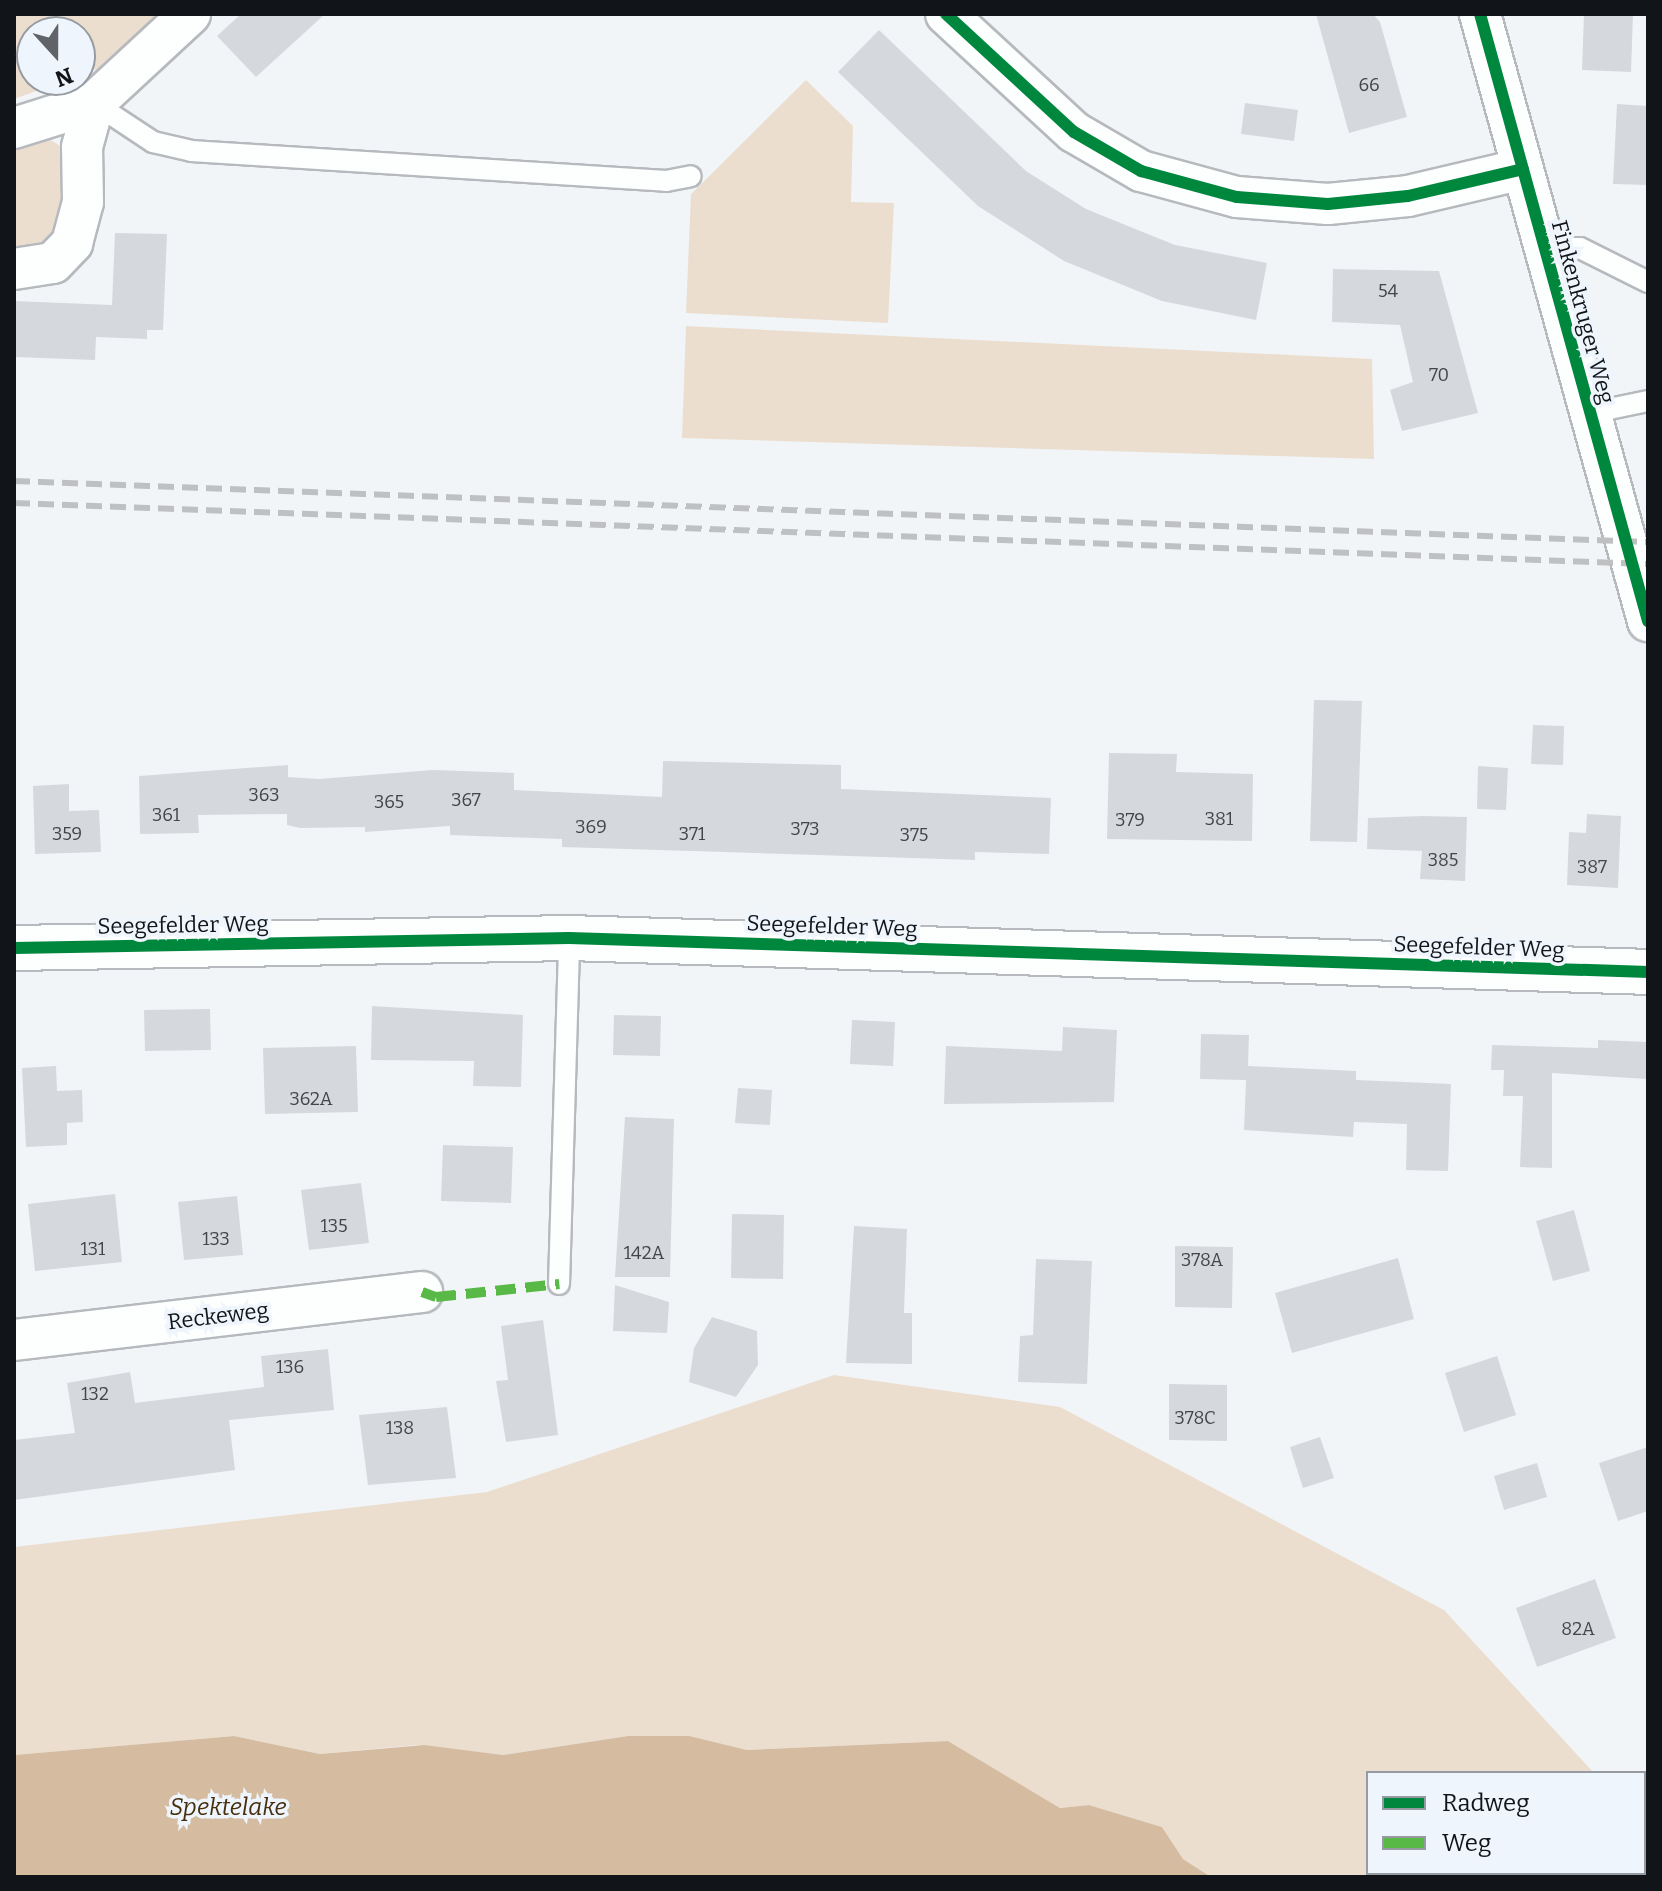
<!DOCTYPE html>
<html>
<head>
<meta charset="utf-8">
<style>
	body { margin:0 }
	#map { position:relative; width:1662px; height:1891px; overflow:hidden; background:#f2f5f8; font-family:Bitter,serif }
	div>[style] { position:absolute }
	.green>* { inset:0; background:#ebdecf }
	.water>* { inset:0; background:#d5bca0 }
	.building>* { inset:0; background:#d5d9dd }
	.roads { filter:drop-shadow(2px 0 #b6b9bd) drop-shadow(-2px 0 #b6b9bd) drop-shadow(0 2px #b6b9bd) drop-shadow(0 -2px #b6b9bd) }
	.lane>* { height:20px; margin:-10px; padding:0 10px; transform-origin:10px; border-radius:10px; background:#fdfefe }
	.street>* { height:40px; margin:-20px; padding:0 20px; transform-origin:20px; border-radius:20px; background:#fdfefe }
	.secondary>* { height:44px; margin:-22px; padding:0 22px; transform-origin:22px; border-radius:22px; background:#fdfefe }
	.rail>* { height:6px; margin-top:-3px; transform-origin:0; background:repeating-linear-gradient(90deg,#bfc0c2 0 16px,transparent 0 24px) }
	.quiet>* { height:10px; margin-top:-5px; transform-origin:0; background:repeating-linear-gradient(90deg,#58b947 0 20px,transparent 0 30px) }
	.cycleway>* { height:12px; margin:-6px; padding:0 6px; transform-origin:6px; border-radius:6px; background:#00873e }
	span { translate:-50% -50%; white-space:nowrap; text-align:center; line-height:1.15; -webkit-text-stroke:7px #eef5fc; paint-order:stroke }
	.number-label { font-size:18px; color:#42464a }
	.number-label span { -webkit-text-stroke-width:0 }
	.street-label { font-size:22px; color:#111519 }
	.water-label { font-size:24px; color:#482e0d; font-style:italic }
	.frame { position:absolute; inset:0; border:16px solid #111519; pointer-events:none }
	.legend { position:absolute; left:1366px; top:1771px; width:280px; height:104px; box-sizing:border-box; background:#eef5fc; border:2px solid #969ba1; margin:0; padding:10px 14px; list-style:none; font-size:24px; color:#111519 }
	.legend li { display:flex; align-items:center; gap:16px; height:40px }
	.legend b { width:40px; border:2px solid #969ba1 }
	.north { position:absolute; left:16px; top:16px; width:80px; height:80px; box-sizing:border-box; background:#eef5fc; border:2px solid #969ba1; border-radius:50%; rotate:159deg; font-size:22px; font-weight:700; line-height:32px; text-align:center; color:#111519 }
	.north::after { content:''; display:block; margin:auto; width:28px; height:36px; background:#606367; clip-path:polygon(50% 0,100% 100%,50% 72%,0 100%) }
</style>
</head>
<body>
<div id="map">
	<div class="green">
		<i style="clip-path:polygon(14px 14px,167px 14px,117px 62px,80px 75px,80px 32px,32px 32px,32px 80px,67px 80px,14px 99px)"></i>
		<i style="clip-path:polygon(806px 80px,853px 126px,851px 202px,894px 203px,888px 323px,686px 313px,691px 194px)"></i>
		<i style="clip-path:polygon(42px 134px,63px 148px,67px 237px,14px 255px,14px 136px)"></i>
		<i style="clip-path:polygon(686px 326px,1372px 359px,1374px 459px,682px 438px)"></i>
		<i style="clip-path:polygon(834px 1375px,1060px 1407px,1444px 1610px,1594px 1773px,1368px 1773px,1368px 1873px,1644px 1873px,1644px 1827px,1648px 1877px,1211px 1877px,1183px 1859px,1162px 1827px,1089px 1805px,1060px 1808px,948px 1741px,747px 1750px,689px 1737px,628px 1736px,503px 1755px,416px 1745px,320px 1754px,234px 1736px,14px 1755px,14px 1547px,487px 1492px)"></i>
	</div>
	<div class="water">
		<i style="clip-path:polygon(234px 1736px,320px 1754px,424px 1745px,503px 1755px,628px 1736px,689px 1736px,747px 1750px,948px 1741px,1060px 1808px,1089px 1805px,1162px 1827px,1183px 1859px,1211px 1877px,14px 1877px,14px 1755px)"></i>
	</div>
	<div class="building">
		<i style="clip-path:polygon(241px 14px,325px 14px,256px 77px,217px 36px)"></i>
		<i style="clip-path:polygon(1316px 14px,1373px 14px,1380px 22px,1407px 117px,1349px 133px)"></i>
		<i style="clip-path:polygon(1584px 14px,1633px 14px,1631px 72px,1582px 70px)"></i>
		<i style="clip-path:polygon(879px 30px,1026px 171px,1086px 209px,1175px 245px,1267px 263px,1256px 320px,1162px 301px,1064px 261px,978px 206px,838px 72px)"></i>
		<i style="clip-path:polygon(1245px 103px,1298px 110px,1294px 141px,1241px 134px)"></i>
		<i style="clip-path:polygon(1617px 104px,1648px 106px,1648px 185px,1613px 184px)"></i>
		<i style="clip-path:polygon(115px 233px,167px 234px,163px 330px,147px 330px,147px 339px,96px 337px,95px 360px,14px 357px,14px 301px,112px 305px)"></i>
		<i style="clip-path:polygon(1333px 269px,1439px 271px,1478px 413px,1402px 431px,1390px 390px,1413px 382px,1400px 325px,1332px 322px)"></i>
		<i style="clip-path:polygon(1314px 700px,1362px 701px,1357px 842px,1310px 841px)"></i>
		<i style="clip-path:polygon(1533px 725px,1564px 726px,1563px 765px,1531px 764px)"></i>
		<i style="clip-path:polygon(1109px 753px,1177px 754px,1176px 772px,1253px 774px,1252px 841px,1107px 839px)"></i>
		<i style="clip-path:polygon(663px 761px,841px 765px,841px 789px,1051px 798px,1049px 854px,975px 852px,975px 860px,562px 847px,562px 839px,450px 835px,450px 826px,365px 832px,365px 827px,300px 828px,287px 825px,287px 814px,198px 815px,199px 833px,140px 834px,139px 776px,288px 765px,288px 777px,319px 779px,433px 770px,514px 773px,514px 790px,662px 797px)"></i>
		<i style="clip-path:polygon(1478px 766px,1508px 768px,1506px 810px,1477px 809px)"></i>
		<i style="clip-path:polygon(69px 784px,69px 811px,99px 810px,101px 852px,35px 854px,33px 786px)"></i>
		<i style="clip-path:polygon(1587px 814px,1621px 816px,1618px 888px,1567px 885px,1569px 832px,1586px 833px)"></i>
		<i style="clip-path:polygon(1423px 816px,1467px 817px,1465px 881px,1420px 879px,1422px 851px,1367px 849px,1368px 818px)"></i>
		<i style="clip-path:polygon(372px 1006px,523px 1015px,521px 1087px,473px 1086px,474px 1061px,371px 1060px)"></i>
		<i style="clip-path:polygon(210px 1009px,211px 1050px,145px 1051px,144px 1010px)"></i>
		<i style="clip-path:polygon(614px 1015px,661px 1016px,660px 1056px,613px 1055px)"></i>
		<i style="clip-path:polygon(852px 1020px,895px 1022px,893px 1066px,850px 1064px)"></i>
		<i style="clip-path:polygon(1063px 1027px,1117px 1030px,1114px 1102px,944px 1104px,946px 1046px,1062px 1051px)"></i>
		<i style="clip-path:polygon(1201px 1034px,1249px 1035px,1248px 1066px,1356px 1071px,1356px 1080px,1451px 1084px,1448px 1171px,1406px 1170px,1407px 1124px,1354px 1122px,1353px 1137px,1244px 1130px,1246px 1080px,1200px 1079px)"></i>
		<i style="clip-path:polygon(1598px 1040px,1648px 1042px,1647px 1079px,1552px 1073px,1552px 1168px,1520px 1167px,1523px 1096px,1503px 1096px,1504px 1070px,1491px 1070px,1492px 1045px,1598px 1048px)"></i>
		<i style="clip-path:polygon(356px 1046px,358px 1112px,265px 1114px,263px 1048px)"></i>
		<i style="clip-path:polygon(56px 1066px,57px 1091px,82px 1090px,83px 1122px,67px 1123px,67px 1145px,26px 1147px,22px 1068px)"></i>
		<i style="clip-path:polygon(738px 1088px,772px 1090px,770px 1125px,735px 1123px)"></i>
		<i style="clip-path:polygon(625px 1117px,674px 1119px,670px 1277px,615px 1277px)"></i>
		<i style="clip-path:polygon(443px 1145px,513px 1147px,511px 1203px,441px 1201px)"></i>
		<i style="clip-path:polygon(361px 1183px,369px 1243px,309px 1250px,301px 1190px)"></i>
		<i style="clip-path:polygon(115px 1194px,122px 1262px,35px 1271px,28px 1204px)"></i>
		<i style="clip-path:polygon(237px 1196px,243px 1255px,184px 1260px,178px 1202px)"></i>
		<i style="clip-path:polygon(1574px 1210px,1590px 1271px,1553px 1281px,1536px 1221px)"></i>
		<i style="clip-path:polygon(732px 1214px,784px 1215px,783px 1279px,731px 1278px)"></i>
		<i style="clip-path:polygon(854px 1226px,907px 1229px,904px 1313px,912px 1313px,912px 1364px,846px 1363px)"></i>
		<i style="clip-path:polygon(1175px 1246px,1233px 1247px,1232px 1308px,1175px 1307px)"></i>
		<i style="clip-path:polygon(1398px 1258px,1414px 1319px,1292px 1353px,1275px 1293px)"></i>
		<i style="clip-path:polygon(1036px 1259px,1092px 1261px,1087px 1384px,1018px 1382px,1020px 1336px,1033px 1335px)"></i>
		<i style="clip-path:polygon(615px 1285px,669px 1302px,667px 1333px,613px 1331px)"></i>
		<i style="clip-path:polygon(712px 1317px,757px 1331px,758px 1365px,736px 1397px,689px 1382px,694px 1348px)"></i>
		<i style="clip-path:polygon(543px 1320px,558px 1435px,506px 1442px,496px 1381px,508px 1380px,501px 1326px)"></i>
		<i style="clip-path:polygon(328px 1349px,334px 1410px,229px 1420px,235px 1470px,14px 1500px,14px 1440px,75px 1433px,67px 1383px,130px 1372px,135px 1403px,264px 1387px,261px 1356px)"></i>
		<i style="clip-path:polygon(1497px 1356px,1516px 1415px,1464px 1432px,1445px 1373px)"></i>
		<i style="clip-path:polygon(1169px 1384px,1227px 1385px,1227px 1441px,1169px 1440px)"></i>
		<i style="clip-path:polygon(447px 1407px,456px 1478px,368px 1485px,359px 1415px)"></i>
		<i style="clip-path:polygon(1320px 1437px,1334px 1478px,1303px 1488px,1290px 1447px)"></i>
		<i style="clip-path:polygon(1648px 1447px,1648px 1511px,1618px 1521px,1599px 1463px)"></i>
		<i style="clip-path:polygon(1537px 1463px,1547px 1497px,1504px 1510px,1494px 1476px)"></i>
		<i style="clip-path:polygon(1595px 1579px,1616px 1638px,1537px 1667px,1516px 1608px)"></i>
	</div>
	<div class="roads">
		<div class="lane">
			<i style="left:94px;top:103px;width:71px;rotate:33.5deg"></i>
			<i style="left:153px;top:142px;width:39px;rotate:13deg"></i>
			<i style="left:191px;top:151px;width:476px;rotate:3.6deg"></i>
			<i style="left:666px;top:181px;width:25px;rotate:-11deg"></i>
			<i style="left:1544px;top:248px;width:36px"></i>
			<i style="left:1580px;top:248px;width:76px;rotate:26.6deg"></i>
			<i style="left:1590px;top:413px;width:59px;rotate:-11.7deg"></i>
			<i style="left:559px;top:1284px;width:346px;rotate:-88.3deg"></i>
		</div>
		<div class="street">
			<i style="left:946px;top:14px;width:174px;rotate:42.7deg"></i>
			<i style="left:1074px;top:132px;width:78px;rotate:30.2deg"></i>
			<i style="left:1141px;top:171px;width:99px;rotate:15.2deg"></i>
			<i style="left:1237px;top:197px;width:91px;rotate:4.4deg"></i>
			<i style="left:1328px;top:204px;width:80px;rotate:-5.7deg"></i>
			<i style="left:1408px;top:196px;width:118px;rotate:-13.2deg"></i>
			<i style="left:1480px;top:14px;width:630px;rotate:74.53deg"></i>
			<i style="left:14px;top:128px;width:84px;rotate:-17.4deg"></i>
			<i style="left:94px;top:103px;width:131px;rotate:-42.8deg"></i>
			<i style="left:14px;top:269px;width:39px;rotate:-9deg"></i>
			<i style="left:53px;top:263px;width:28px;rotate:-46deg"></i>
			<i style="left:72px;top:243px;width:42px;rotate:-75deg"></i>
			<i style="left:83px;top:202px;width:55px;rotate:-91deg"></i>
			<i style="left:82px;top:147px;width:46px;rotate:-74.7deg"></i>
			<i style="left:14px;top:1340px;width:411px;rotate:-6.7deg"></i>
		</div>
		<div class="secondary">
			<i style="left:14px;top:948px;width:555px;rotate:-1.03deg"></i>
			<i style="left:569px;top:938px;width:1080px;rotate:1.8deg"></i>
		</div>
	</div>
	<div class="rail">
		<i style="left:14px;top:481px;width:1635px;rotate:2.14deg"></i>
		<i style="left:14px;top:503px;width:1635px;rotate:2.14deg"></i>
	</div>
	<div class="quiet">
		<i style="left:422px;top:1292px;width:15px;rotate:20deg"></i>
		<i style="left:436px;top:1297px;width:124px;rotate:-6deg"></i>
	</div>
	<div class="cycleway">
		<i style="left:946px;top:14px;width:174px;rotate:42.7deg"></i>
		<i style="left:1074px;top:132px;width:78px;rotate:30.2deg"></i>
		<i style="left:1141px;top:171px;width:99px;rotate:15.2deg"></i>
		<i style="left:1237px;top:197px;width:91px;rotate:4.4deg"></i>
		<i style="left:1328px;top:204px;width:80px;rotate:-5.7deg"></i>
		<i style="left:1408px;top:196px;width:118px;rotate:-13.2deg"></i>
		<i style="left:1480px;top:14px;width:630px;rotate:74.53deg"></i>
		<i style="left:14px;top:948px;width:555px;rotate:-1.03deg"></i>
		<i style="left:569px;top:938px;width:1080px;rotate:1.8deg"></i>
	</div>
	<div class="number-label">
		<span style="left:1369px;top:85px">66</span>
		<span style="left:1388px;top:291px">54</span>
		<span style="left:1439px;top:375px">70</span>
		<span style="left:264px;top:795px">363</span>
		<span style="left:466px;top:800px">367</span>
		<span style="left:389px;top:802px">365</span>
		<span style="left:166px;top:815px">361</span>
		<span style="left:1219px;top:819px">381</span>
		<span style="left:1130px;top:820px">379</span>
		<span style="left:591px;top:827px">369</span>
		<span style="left:805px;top:829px">373</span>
		<span style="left:67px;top:834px">359</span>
		<span style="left:692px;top:834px">371</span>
		<span style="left:914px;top:835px">375</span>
		<span style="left:1443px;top:860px">385</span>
		<span style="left:1592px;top:867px">387</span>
		<span style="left:311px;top:1099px">362A</span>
		<span style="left:334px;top:1226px">135</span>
		<span style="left:216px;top:1239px">133</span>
		<span style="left:93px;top:1249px">131</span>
		<span style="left:644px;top:1253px">142A</span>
		<span style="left:1202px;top:1260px">378A</span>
		<span style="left:290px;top:1367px">136</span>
		<span style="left:95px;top:1394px">132</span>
		<span style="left:1195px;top:1418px">378C</span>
		<span style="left:400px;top:1428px">138</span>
		<span style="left:1578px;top:1629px">82A</span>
	</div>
	<div class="street-label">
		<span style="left:1583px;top:312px;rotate:75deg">Finkenkruger Weg</span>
		<span style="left:183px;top:925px;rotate:-1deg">Seegefelder Weg</span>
		<span style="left:832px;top:926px;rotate:2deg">Seegefelder Weg</span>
		<span style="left:1479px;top:947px;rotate:2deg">Seegefelder Weg</span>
		<span style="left:218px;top:1316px;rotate:-7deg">Reckeweg</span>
	</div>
	<div class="water-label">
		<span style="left:228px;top:1808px">Spektelake</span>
	</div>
	<div class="frame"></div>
	<ul class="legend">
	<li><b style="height:10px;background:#00873e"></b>Radweg</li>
	<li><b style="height:10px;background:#58b947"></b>Weg</li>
	</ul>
	<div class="north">N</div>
</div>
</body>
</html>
